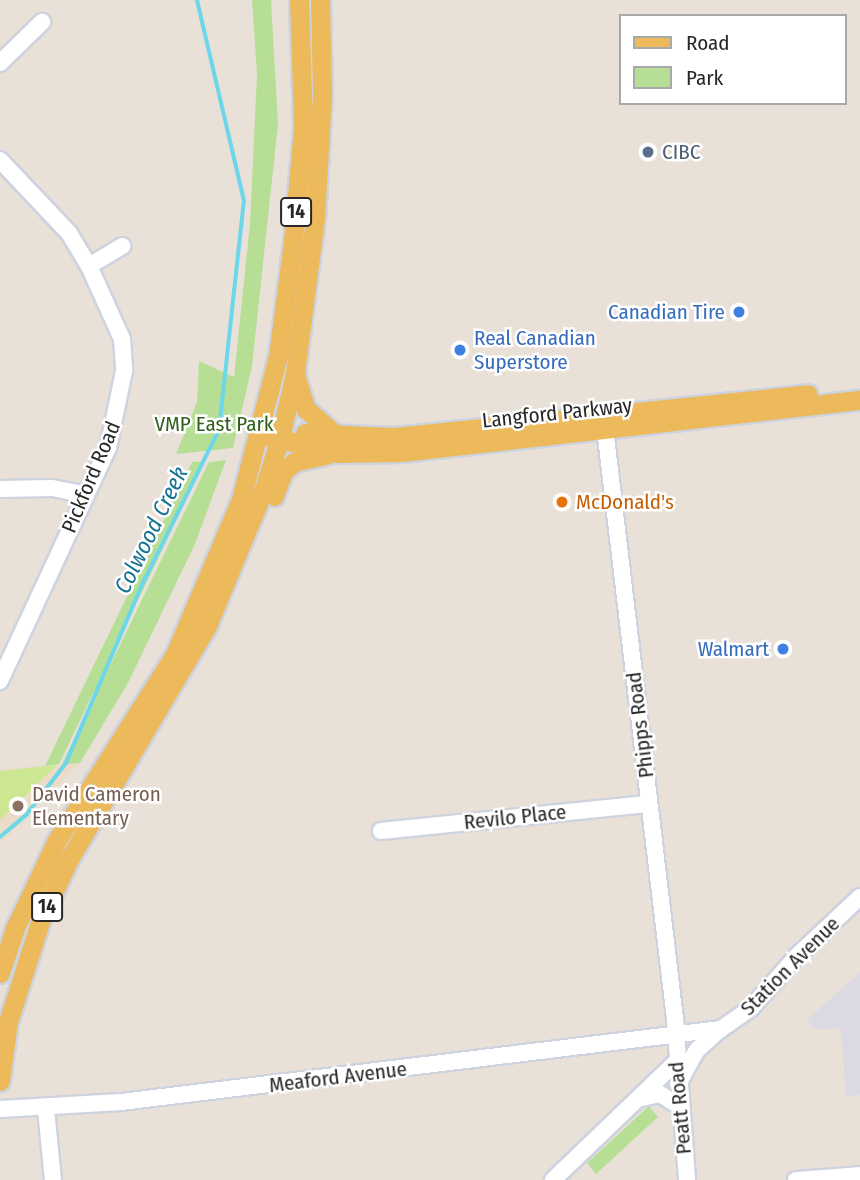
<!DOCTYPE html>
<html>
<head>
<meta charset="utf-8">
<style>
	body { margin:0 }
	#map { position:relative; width:860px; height:1180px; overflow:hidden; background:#e9e0d8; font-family:"Fira Sans Condensed",sans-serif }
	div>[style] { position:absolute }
	.industrial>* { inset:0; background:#dbd9e1 }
	.education>* { inset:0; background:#ebdcc7 }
	.green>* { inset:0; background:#b6df95 }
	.pitch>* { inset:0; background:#cbe791 }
	.stream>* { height:3.5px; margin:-1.75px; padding:0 1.75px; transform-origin:1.75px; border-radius:1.75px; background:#6cd6ea }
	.roads { filter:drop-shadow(2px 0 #ced3e0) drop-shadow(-2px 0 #ced3e0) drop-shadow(0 2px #ced3e0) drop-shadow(0 -2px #ced3e0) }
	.minor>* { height:16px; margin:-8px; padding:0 8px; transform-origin:8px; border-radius:8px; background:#fff }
	.major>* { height:19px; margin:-9.5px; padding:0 9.5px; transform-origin:9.5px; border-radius:9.5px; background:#ecba5b }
	.dots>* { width:19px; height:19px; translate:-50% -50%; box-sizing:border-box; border:4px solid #fff; border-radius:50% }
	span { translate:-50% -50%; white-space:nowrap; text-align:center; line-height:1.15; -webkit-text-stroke:5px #fff; paint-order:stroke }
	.shield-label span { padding:2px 5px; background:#fff; border:2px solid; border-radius:5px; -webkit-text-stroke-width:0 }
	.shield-label { font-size:19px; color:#272727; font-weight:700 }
	.service-label { font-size:21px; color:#4e5e75 }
	.left { translate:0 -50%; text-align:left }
	.shop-label { font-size:21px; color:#366cbe }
	.right { translate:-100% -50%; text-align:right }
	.street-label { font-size:21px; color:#272727 }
	.park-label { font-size:21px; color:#30601b }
	.food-label { font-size:21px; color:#c56008 }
	.education-label { font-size:21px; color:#785e54 }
	.water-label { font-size:23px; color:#117291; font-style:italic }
	.legend { position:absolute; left:619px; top:14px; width:228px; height:91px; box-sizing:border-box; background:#fff; border:2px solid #a9a9a9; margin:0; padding:9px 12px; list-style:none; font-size:21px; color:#272727 }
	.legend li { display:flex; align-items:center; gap:14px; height:35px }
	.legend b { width:35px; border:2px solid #a9a9a9 }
</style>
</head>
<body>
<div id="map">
	<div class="industrial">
		<i style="clip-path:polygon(860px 972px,860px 1095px,846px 1096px,841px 1028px,816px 1030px,806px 1021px)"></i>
	</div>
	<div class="education">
		<i style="clip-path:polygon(80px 763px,0 844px,0 769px)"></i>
	</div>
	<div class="green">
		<i style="clip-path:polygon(252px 0,271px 0,278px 124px,252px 366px,233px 448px,176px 454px,197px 402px,199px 361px,234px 377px,250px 224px,257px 74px)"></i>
		<i style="clip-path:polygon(226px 460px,195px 544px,128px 683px,80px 763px,62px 764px,209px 462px)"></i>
		<i style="clip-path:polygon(205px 461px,59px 764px,45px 766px,192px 462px)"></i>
		<i style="clip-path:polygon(649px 1106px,658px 1117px,596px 1174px,587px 1163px)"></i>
	</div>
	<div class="pitch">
		<i style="clip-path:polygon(57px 765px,0 820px,0 771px)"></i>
	</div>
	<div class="stream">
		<i style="left:0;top:837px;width:35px;rotate:-40deg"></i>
		<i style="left:27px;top:814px;width:64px;rotate:-52.6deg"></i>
		<i style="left:66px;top:763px;width:194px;rotate:-66.9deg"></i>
		<i style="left:142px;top:585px;width:173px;rotate:-63.6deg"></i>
		<i style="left:219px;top:430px;width:230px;rotate:-83.8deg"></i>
		<i style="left:244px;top:201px;width:206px;rotate:-103.2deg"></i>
	</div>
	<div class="roads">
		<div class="minor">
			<i style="left:0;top:63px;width:59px;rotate:-44.3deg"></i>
			<i style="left:0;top:160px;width:100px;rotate:46.6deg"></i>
			<i style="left:69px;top:233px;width:39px;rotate:59deg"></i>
			<i style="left:89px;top:266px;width:80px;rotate:65.7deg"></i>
			<i style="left:122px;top:339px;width:32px;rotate:86deg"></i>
			<i style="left:124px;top:371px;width:79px;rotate:101.7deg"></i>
			<i style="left:108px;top:448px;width:257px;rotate:114.9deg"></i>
			<i style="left:89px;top:266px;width:39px;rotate:-31deg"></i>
			<i style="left:604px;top:420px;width:603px;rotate:83.24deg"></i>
			<i style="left:675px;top:1019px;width:161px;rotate:85.7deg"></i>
			<i style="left:0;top:489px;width:52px;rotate:-1.1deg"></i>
			<i style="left:52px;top:488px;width:33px;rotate:11deg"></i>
			<i style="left:381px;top:831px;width:269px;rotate:-5.8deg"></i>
			<i style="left:678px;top:1084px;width:39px;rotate:-61deg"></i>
			<i style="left:697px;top:1050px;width:30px;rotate:-42deg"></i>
			<i style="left:642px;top:1098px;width:18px;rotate:-13deg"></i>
			<i style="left:660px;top:1094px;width:22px;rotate:32deg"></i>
			<i style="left:0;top:1109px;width:121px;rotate:-3.3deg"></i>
			<i style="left:121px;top:1102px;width:604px;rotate:-6.94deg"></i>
			<i style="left:721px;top:1029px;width:37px;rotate:-35deg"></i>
			<i style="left:751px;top:1008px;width:71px;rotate:-48.4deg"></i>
			<i style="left:798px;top:955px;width:85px;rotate:-43.1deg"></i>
			<i style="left:46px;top:1109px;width:71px;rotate:84.4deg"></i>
			<i style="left:553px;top:1180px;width:170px;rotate:-43.8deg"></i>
			<i style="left:796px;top:1180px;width:64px;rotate:-4.5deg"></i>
		</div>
		<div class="major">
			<i style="left:295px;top:374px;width:37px;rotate:73deg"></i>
			<i style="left:306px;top:409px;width:41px;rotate:41.1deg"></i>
			<i style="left:305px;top:433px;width:89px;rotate:2.6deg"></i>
			<i style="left:394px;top:437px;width:416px;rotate:-5.9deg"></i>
			<i style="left:268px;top:436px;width:72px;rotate:13.7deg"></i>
			<i style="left:338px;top:453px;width:64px;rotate:-0.9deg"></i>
			<i style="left:402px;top:452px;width:461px;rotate:-6.5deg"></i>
			<i style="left:274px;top:496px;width:26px;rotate:-69deg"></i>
			<i style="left:283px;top:472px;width:15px;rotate:-42deg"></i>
			<i style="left:294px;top:462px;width:35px;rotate:-13deg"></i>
			<i style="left:0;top:973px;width:47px;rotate:-71.6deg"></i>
			<i style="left:15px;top:928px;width:98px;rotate:-64.5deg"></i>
			<i style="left:57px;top:840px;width:220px;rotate:-57.6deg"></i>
			<i style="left:175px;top:654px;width:168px;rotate:-66.9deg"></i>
			<i style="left:241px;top:499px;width:148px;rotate:-75.5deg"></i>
			<i style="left:278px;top:356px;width:116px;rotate:-82.6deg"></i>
			<i style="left:293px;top:241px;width:114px;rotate:-85deg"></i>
			<i style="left:303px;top:127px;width:127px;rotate:-91.8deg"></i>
			<i style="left:0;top:1081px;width:60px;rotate:-82.3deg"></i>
			<i style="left:8px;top:1022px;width:108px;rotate:-72.2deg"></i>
			<i style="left:41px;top:919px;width:64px;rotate:-65deg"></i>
			<i style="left:68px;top:861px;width:273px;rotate:-59.4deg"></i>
			<i style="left:207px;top:626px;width:148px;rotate:-67.4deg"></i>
			<i style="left:264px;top:489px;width:53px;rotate:-72.6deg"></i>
			<i style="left:280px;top:438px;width:67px;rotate:-77deg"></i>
			<i style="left:295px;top:373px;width:154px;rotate:-82.6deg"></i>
			<i style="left:315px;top:220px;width:127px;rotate:-86.8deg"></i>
			<i style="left:322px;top:93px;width:93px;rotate:-91.2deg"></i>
		</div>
	</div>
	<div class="dots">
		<i style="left:648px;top:152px;background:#5c6f8a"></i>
		<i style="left:739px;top:312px;background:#3f7fe0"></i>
		<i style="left:460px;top:350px;background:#3f7fe0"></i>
		<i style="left:562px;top:502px;background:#e8710a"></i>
		<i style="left:783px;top:649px;background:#3f7fe0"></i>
		<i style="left:18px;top:806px;background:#8d6e63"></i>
	</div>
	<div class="shield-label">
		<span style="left:296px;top:212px">14</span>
		<span style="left:47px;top:907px">14</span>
	</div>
	<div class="service-label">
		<span class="left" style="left:662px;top:152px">CIBC</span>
	</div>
	<div class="shop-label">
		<span class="right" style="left:725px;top:312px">Canadian Tire</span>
		<span class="left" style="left:474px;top:350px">Real Canadian<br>Superstore</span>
		<span class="right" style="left:769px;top:649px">Walmart</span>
	</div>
	<div class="street-label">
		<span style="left:557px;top:413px;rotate:-6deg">Langford Parkway</span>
		<span style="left:91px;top:477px;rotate:-67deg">Pickford Road</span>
		<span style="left:640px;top:725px;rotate:-97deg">Phipps Road</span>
		<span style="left:515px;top:817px;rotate:-6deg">Revilo Place</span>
		<span style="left:790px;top:966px;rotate:-45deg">Station Avenue</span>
		<span style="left:338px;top:1077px;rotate:-7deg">Meaford Avenue</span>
		<span style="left:680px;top:1108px;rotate:-95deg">Peatt Road</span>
	</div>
	<div class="park-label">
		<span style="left:214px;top:424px">VMP East Park</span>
	</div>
	<div class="food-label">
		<span class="left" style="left:576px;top:502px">McDonald's</span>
	</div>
	<div class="education-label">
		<span class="left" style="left:32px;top:806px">David Cameron<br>Elementary</span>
	</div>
	<div class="water-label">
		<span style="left:151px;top:530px;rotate:-64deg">Colwood Creek</span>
	</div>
	<ul class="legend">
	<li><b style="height:9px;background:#ecba5b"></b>Road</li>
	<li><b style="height:19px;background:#b6df95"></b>Park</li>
	</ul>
</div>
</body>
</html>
